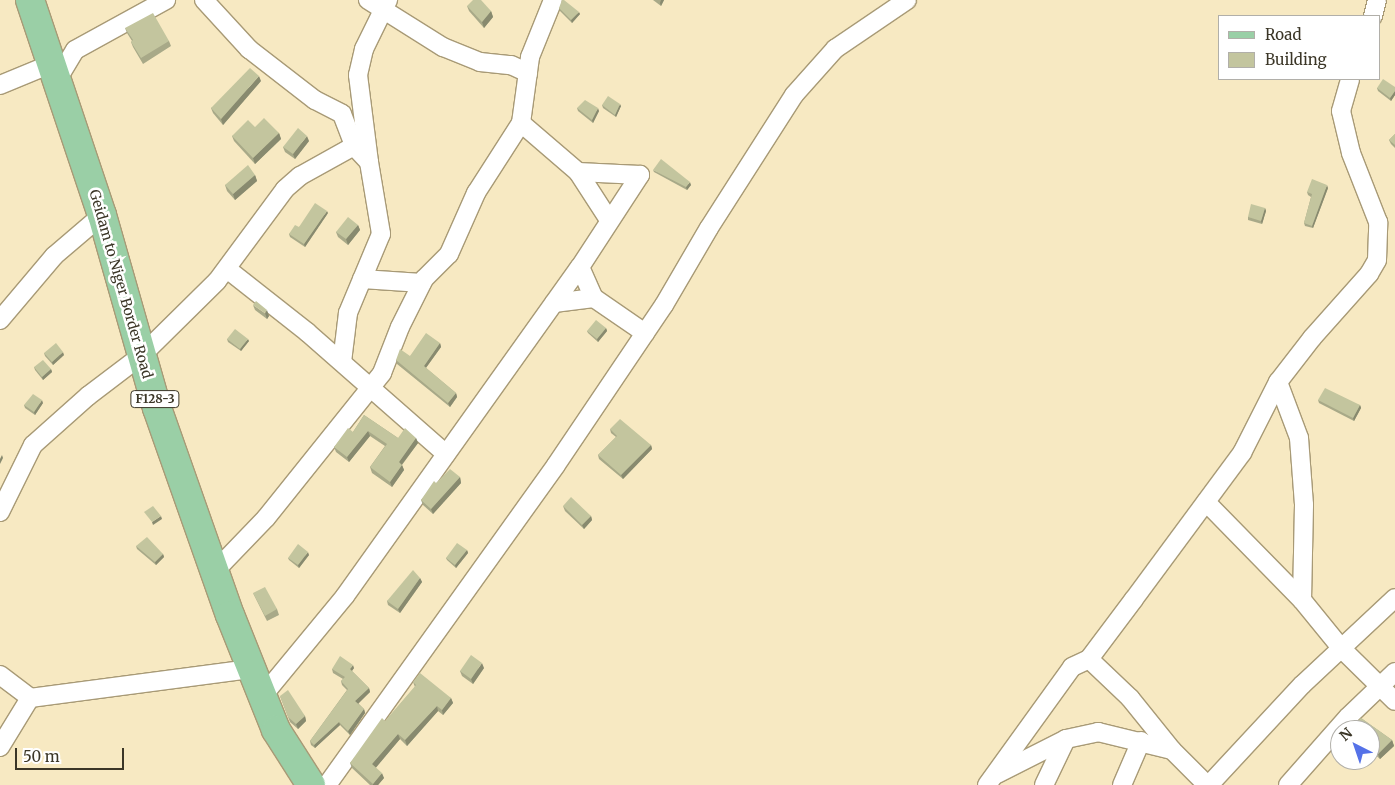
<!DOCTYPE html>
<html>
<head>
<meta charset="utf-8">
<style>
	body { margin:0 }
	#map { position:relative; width:1395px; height:785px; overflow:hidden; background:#f7e9c2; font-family:Merriweather,serif }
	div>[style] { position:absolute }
	.roads { filter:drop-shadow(1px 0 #a89a76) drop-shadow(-1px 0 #a89a76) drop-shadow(0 1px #a89a76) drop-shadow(0 -1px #a89a76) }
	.minor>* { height:18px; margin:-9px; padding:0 9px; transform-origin:9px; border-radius:9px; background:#fff }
	.primary>* { height:28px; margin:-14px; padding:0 14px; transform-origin:14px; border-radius:14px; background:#9acfa6 }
	.wall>* { inset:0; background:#a8a988 }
	.shaded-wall>* { inset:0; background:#888a6f }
	.building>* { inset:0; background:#c3c59e }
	span { translate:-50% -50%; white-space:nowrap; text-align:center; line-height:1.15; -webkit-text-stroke:5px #fff; paint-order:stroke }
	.shield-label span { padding:1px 4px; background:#fff; border:1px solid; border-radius:4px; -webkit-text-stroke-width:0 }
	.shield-label { font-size:12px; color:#3b3627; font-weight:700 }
	.street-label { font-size:14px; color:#3b3627 }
	.legend { position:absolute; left:1218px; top:15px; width:162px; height:65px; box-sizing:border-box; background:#fff; border:1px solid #b1afa9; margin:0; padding:6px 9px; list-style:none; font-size:15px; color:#3b3627 }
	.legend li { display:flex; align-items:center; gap:10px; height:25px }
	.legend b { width:25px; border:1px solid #b1afa9 }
	.north { position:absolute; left:1330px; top:720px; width:50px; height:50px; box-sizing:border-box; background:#fff; border:1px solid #b1afa9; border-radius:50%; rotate:319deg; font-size:14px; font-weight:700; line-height:20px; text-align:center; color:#3b3627 }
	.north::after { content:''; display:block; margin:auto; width:18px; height:22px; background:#5572e8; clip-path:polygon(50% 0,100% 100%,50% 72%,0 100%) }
	.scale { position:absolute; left:15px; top:748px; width:109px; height:22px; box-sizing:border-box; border:2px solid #3b3627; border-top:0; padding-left:6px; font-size:15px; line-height:18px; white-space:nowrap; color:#3b3627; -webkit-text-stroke:4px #fff; paint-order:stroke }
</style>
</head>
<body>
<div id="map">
	<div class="roads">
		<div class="minor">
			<i style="left:204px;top:0;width:67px;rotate:47.4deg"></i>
			<i style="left:249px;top:49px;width:83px;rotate:37.7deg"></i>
			<i style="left:315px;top:100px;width:30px;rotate:27deg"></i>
			<i style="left:342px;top:114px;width:34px;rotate:69deg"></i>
			<i style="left:354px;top:146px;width:22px;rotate:47deg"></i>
			<i style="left:369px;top:162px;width:73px;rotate:80.5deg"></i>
			<i style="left:381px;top:234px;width:86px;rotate:112.7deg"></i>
			<i style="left:348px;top:313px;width:49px;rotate:97deg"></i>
			<i style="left:368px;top:0;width:89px;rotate:32.1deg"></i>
			<i style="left:443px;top:47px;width:40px;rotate:22deg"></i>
			<i style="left:480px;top:62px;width:31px;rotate:6deg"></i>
			<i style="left:511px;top:65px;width:19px;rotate:25deg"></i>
			<i style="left:1373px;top:16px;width:16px;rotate:-76deg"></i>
			<i style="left:57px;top:80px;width:35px;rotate:-59deg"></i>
			<i style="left:75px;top:50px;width:104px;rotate:-28.8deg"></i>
			<i style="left:0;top:85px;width:55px;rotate:-22.4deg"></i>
			<i style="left:521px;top:123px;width:75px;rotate:40.7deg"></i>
			<i style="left:578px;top:172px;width:57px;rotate:57.1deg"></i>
			<i style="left:369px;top:162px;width:88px;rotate:-97.2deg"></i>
			<i style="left:358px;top:75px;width:27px;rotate:-77deg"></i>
			<i style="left:364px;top:49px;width:55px;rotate:-63.9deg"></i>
			<i style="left:578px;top:172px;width:62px;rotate:2.8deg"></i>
			<i style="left:580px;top:267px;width:34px;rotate:66deg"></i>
			<i style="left:594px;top:298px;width:62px;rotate:34.5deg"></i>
			<i style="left:227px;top:269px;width:102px;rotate:38.2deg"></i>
			<i style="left:307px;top:332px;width:185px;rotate:41.3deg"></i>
			<i style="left:362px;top:279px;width:60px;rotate:3.8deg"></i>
			<i style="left:554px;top:303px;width:40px;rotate:-7.1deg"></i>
			<i style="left:0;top:320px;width:84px;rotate:-49.8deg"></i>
			<i style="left:54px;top:256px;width:63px;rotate:-40.5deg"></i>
			<i style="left:1278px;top:382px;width:60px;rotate:69.4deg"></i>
			<i style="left:1299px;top:438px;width:67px;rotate:85.7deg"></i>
			<i style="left:1304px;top:505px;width:95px;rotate:91.2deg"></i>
			<i style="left:1206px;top:502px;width:137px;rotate:45.6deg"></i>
			<i style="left:1302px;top:600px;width:63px;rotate:50.8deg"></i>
			<i style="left:1342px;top:649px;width:74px;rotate:44.5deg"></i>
			<i style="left:0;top:512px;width:75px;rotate:-63.8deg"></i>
			<i style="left:33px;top:445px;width:74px;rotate:-41.7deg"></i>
			<i style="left:88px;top:396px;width:68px;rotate:-37.2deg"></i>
			<i style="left:142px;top:355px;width:105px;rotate:-44.6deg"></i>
			<i style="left:217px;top:281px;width:114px;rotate:-53.5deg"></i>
			<i style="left:285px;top:189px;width:20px;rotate:-41deg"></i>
			<i style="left:300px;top:176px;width:62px;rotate:-29.1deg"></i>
			<i style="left:214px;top:572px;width:75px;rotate:-46.1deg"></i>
			<i style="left:266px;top:518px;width:186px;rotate:-51.3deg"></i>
			<i style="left:382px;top:373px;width:49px;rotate:-68.6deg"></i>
			<i style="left:400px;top:327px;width:54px;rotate:-63.4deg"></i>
			<i style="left:424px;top:279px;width:35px;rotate:-45deg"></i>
			<i style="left:449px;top:254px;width:67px;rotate:-66.1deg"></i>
			<i style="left:476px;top:193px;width:83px;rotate:-57.3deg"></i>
			<i style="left:521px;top:123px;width:67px;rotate:-82.2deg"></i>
			<i style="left:530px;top:57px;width:61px;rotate:-68deg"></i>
			<i style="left:1089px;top:659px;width:57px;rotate:43.6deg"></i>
			<i style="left:1130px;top:698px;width:67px;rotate:51.1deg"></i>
			<i style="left:1172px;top:750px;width:49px;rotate:45deg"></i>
			<i style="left:0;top:675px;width:38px;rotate:37deg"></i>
			<i style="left:30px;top:698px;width:222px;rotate:-7.5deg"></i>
			<i style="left:261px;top:698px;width:132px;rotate:-50.5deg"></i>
			<i style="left:345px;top:596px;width:404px;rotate:-54.5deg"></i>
			<i style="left:580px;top:267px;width:110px;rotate:-56.9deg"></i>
			<i style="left:0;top:747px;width:57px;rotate:-58.5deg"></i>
			<i style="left:997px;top:774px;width:77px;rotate:-26.9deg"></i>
			<i style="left:1066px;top:739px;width:33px;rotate:-12deg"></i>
			<i style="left:1098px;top:732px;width:76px;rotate:13.7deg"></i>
			<i style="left:327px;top:785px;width:393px;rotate:-54.4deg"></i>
			<i style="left:556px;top:465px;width:193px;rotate:-56deg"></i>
			<i style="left:664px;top:305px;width:89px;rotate:-59.7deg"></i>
			<i style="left:709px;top:228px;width:158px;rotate:-57.4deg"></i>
			<i style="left:794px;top:95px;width:62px;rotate:-48.3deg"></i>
			<i style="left:835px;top:49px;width:87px;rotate:-34.2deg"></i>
			<i style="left:987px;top:785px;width:145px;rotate:-54.2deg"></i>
			<i style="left:1072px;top:667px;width:19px;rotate:-25deg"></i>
			<i style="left:1089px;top:659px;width:75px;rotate:-53.1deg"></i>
			<i style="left:1134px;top:599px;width:182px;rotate:-53.5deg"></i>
			<i style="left:1242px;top:453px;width:80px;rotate:-63.1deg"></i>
			<i style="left:1278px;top:382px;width:56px;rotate:-52.3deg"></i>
			<i style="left:1312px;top:338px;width:86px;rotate:-48.3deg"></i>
			<i style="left:1369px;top:274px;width:16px;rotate:-60deg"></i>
			<i style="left:1377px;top:260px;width:38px;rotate:-88deg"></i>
			<i style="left:1378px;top:222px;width:74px;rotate:-111.4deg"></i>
			<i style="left:1351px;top:153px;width:43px;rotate:-103.4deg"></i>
			<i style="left:1341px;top:111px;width:33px;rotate:-74deg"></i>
			<i style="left:1044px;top:785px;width:51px;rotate:-64.4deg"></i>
			<i style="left:1122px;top:785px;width:48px;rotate:-66.6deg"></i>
			<i style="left:1209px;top:785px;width:137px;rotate:-47.1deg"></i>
			<i style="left:1302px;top:685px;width:127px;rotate:-43.1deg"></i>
			<i style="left:1288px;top:785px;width:91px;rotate:-48.6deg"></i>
			<i style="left:1348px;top:717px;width:65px;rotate:-43.8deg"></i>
		</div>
		<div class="primary">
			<i style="left:30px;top:0;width:227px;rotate:71.5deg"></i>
			<i style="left:102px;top:215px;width:201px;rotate:74.1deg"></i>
			<i style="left:157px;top:408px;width:219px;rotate:70.6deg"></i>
			<i style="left:230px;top:615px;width:124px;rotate:68.2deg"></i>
			<i style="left:276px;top:730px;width:65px;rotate:57.5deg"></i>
		</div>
	</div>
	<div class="wall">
		<i style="clip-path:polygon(653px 0,664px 0,661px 6px)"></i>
		<i style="clip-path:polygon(467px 6px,491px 11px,493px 17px,484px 28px,469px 11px)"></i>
		<i style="clip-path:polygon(559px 8px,580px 14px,572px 23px,560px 11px)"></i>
		<i style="clip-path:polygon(125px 28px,169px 41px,171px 46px,143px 64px,133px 47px,131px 42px,132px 41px,127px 33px)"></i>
		<i style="clip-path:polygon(261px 81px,223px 125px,213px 113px,211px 108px)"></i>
		<i style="clip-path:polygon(1395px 87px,1395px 95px,1391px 101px,1378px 91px,1377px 88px)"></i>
		<i style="clip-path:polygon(602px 105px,621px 106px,616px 117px,603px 108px)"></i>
		<i style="clip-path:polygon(577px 108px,599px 111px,593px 123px,578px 111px)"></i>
		<i style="clip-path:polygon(255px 127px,279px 133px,281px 139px,255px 164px,234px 141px,232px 136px)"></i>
		<i style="clip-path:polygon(1395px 134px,1395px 148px,1391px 144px,1389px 140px)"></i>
		<i style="clip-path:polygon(309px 141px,295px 159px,285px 152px,283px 147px)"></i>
		<i style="clip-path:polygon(653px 170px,691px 185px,687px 190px,654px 172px)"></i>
		<i style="clip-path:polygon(255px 175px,257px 181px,235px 200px,227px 191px,225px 185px)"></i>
		<i style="clip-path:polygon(1328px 188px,1313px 228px,1305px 226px,1304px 223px,1311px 197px,1308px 195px,1307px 192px)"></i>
		<i style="clip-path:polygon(1265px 208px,1266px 211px,1262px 224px,1248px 220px,1248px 217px)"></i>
		<i style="clip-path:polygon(328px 213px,305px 247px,290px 237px,289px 234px,299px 227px)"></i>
		<i style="clip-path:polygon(358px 225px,360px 230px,348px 245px,338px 237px,336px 232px)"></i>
		<i style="clip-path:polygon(253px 305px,269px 316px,267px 319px,255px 310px)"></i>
		<i style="clip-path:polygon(606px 328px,607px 331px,598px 342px,588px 333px,587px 331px)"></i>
		<i style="clip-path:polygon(227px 339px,249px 341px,241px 351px,228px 342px)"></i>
		<i style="clip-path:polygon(440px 343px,441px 347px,426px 368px,456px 393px,457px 397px,450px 407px,397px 364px,396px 360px,410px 356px)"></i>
		<i style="clip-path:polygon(44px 353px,64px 355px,53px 365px,45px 356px)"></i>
		<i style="clip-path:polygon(34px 367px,51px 369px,52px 372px,43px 380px,35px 370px)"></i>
		<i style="clip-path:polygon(1318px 400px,1360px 405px,1361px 408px,1354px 421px,1319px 403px)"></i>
		<i style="clip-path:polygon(43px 403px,35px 415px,25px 408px,24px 405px)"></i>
		<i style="clip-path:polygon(364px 415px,398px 438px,416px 438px,418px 443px,402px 465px,404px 470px,392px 487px,372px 473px,370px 467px,385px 446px,370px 436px,349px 462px,336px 452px,334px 447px,353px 432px)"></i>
		<i style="clip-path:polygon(610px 429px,651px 445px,652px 449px,623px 479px,599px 459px,598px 455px,616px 437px,611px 433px)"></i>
		<i style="clip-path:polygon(460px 477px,461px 483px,433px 514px,423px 505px,421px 500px,436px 483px)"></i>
		<i style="clip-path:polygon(563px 506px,591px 516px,592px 520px,584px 529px,565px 511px)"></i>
		<i style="clip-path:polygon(136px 546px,163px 554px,164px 557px,156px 565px,137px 549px)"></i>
		<i style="clip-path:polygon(467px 550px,468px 553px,456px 568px,447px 560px,446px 558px)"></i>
		<i style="clip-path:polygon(309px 555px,299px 568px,289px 560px,288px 558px)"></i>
		<i style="clip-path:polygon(420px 578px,422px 582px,400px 613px,388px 605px,387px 601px)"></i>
		<i style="clip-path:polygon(253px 593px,277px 609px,279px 615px,267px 621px)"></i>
		<i style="clip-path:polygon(354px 668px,352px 671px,369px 688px,370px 692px,358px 703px,364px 709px,365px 713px,350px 735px,340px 725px,315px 748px,311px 745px,310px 741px,347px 690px,342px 685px,341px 681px,343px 679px,333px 673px,332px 669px)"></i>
		<i style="clip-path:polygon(484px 668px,473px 684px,462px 676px,460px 671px)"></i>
		<i style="clip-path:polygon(413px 682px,451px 698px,453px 703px,443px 715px,438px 711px,407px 746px,400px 739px,375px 768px,384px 778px,378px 785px,370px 785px,352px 768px,350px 763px,415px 687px)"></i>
		<i style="clip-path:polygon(280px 696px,305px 716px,306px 721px,298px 729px,290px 722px)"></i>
		<i style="clip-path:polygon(1361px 718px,1392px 740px,1394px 746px,1380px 759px,1370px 750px,1370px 730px,1352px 730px,1351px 729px)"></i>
	</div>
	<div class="shaded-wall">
		<i style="clip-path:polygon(661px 0,664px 0,661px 6px,660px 3px)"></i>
		<i style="clip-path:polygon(491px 11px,493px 17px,484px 28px,482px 22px)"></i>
		<i style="clip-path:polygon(579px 12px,580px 14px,572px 23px,571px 20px)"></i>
		<i style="clip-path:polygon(259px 76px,261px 81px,223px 125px,221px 119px)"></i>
		<i style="clip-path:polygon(1395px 91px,1395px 95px,1391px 101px,1390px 98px)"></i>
		<i style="clip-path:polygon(620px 104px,621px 106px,616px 117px,615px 115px)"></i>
		<i style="clip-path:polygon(598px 108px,599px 111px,593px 123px,592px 120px)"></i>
		<i style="clip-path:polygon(279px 133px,281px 139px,255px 164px,253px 158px)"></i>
		<i style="clip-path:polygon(307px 136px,309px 141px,295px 159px,293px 154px)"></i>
		<i style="clip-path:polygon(255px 175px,257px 181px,235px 200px,233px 194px)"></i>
		<i style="clip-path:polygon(690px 182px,691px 185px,687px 190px,686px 187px)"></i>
		<i style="clip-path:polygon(1327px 185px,1328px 188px,1313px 228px,1312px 226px)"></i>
		<i style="clip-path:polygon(1265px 208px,1266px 211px,1262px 224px,1261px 221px)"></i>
		<i style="clip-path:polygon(327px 211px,328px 213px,305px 247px,304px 244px)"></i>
		<i style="clip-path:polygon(358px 225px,360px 230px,348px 245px,346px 239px)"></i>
		<i style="clip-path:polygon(267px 310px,269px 316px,267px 319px,265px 313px)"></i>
		<i style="clip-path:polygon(606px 328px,607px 331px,598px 342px,597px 339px)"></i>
		<i style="clip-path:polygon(248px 339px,249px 341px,241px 351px,240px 349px)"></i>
		<i style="clip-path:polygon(440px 343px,441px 347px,425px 369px,424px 366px)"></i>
		<i style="clip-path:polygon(63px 352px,64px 355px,53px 365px,52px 362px)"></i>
		<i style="clip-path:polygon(51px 369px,52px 372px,43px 380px,42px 377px)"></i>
		<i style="clip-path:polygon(456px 393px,457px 397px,450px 407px,448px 403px)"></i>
		<i style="clip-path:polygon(42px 400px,43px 403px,35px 415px,34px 412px)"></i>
		<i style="clip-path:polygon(1360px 405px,1361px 408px,1354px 421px,1353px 418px)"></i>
		<i style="clip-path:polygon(368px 431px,370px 436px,349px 462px,347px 457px)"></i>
		<i style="clip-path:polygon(416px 438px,418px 443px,400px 467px,399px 462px)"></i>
		<i style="clip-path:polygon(651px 445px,652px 449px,623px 479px,621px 475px)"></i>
		<i style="clip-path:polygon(2px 455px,3px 458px,0 464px,0 459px)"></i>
		<i style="clip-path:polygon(402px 465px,404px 470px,392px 487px,390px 482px)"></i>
		<i style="clip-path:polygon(460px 477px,461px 483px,433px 514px,431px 509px)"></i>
		<i style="clip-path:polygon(161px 516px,162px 519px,153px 525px,152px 522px)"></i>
		<i style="clip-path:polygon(591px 516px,592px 520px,584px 529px,582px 525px)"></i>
		<i style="clip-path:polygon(467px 550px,468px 553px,456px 568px,455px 565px)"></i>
		<i style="clip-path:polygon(308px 552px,309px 555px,299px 568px,298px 565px)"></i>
		<i style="clip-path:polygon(163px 554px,164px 557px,156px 565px,155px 562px)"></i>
		<i style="clip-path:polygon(420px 578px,422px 582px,400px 613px,398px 609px)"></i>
		<i style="clip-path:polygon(482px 663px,484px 668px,473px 684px,471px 679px)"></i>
		<i style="clip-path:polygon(353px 665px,354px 668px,351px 672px,350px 669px)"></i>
		<i style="clip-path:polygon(369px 688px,370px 692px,357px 705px,355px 701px)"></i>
		<i style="clip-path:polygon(451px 698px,453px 703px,443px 715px,442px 710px)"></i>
		<i style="clip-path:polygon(437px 706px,438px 711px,407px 746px,405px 740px)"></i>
		<i style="clip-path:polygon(364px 709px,365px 713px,350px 735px,348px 731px)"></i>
		<i style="clip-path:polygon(305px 716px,306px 721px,298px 729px,296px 724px)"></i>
		<i style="clip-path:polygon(339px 722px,340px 725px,315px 748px,314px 745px)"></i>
		<i style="clip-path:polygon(398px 734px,400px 739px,374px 770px,372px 764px)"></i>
		<i style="clip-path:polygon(1392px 740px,1394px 746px,1380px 759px,1378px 754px)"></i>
		<i style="clip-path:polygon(382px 773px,384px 778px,378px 785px,373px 785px,373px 784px)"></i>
	</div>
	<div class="building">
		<i style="clip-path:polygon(473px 0,481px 0,491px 11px,482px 22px,467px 6px)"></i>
		<i style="clip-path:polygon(562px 0,564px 0,579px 12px,571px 20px,559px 8px)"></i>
		<i style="clip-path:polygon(153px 13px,169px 41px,141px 58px,131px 42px,133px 40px,125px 28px)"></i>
		<i style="clip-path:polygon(250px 68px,259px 76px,221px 119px,211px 108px)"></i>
		<i style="clip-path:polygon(1383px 79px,1395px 87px,1395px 91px,1390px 98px,1377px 88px)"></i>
		<i style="clip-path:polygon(608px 96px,620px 104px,615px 115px,602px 105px)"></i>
		<i style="clip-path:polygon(585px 100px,598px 108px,592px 120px,577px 108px)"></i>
		<i style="clip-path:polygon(264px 118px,279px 133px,253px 158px,232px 136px,248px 120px,255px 127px)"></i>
		<i style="clip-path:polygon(298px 128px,307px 136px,293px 154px,283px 147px)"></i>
		<i style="clip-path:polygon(1395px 134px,1395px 145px,1389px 140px)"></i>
		<i style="clip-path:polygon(661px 159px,690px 182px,686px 187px,653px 170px)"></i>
		<i style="clip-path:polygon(248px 165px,255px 175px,233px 194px,225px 185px)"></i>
		<i style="clip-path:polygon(1312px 179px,1327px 185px,1312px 226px,1304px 223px,1312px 194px,1307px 192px)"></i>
		<i style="clip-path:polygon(315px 203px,327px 211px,304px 244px,289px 234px,295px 225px,299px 227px)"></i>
		<i style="clip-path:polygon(1251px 204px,1265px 208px,1261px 221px,1248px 217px)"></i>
		<i style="clip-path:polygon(348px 217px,358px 225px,346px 239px,336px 232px)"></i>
		<i style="clip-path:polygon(256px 301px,267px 310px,265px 313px,253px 305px)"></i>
		<i style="clip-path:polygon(596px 320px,606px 328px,597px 339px,587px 331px)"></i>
		<i style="clip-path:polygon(235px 329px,248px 339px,240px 349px,227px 339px)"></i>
		<i style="clip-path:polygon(426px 333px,440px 343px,424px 366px,456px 393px,448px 403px,396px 360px,400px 349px,410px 356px)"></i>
		<i style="clip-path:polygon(56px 343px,63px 352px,52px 362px,44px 353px)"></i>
		<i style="clip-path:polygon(43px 360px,51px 369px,42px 377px,34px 367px)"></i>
		<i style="clip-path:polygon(1325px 388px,1360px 405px,1353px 418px,1318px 400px)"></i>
		<i style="clip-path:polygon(33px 394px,42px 400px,34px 412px,24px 405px)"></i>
		<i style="clip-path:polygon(364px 415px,398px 438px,405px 428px,416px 438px,399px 462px,402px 465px,390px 482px,370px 467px,387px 444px,368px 431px,347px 457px,334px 447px,348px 428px,353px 432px)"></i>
		<i style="clip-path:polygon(620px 419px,651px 445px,621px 475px,598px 455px,617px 436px,610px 429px)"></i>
		<i style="clip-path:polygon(450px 469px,460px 477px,431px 509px,421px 500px,434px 481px,436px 483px)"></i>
		<i style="clip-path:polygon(571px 497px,591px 516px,582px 525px,563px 506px)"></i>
		<i style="clip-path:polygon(153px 506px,161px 516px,152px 522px,144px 512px)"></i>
		<i style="clip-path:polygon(147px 537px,163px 554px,155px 562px,136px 546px)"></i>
		<i style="clip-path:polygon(457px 543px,467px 550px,455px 565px,446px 558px)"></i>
		<i style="clip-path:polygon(298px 544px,308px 552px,298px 565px,288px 558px)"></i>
		<i style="clip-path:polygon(413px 570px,420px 578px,398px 609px,387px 601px)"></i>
		<i style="clip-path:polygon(265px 587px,277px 609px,265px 616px,253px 593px)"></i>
		<i style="clip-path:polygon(471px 655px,482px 663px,471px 679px,460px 671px)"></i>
		<i style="clip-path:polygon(340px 656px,353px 665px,350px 669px,369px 688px,355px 701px,364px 709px,348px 731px,339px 722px,314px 745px,310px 741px,348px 689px,341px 681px,345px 677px,332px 669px)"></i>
		<i style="clip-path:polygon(420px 673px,451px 698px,442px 710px,437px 706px,405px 740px,398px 734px,372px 764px,382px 773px,373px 784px,350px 763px,382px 718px,385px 721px,416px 685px,413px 682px)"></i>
		<i style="clip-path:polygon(288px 690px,305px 716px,296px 724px,288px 717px,280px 696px)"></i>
		<i style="clip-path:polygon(1361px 718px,1392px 740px,1378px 754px,1370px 746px,1370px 730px,1352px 730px,1351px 729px)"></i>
	</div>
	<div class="shield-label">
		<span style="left:155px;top:399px">F128-3</span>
	</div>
	<div class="street-label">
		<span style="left:121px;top:284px;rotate:74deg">Geidam to Niger Border Road</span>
	</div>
	<ul class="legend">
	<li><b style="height:6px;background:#9acfa6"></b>Road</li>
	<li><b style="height:14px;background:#c3c59e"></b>Building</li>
	</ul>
	<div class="north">N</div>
	<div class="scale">50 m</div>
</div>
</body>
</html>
